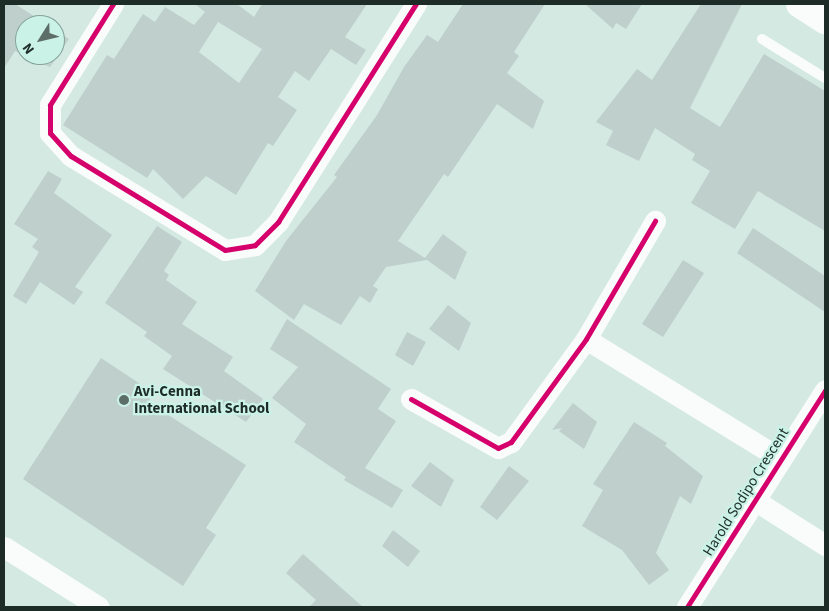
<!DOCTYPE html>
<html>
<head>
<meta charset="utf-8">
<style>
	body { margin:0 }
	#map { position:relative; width:829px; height:611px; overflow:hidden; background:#d4e9e2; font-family:"Source Sans 3",sans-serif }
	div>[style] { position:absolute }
	.building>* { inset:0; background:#bfd0cc }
	.lane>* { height:10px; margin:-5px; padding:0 5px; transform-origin:5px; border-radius:5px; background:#f9fcfb }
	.street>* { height:21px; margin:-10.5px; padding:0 10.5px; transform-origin:10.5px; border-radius:10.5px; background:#f9fcfb }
	.secondary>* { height:28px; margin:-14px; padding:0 14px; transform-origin:14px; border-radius:14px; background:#f9fcfb }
	.cycleway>* { height:5px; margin:-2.5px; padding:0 2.5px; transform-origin:2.5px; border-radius:2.5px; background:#d6006c }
	.dots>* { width:14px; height:14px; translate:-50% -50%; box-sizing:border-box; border:2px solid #cbf2e6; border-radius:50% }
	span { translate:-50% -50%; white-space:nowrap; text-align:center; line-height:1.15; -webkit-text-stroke:4.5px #cbf2e6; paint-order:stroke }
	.poi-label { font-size:15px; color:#1d2c27; font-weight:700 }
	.left { translate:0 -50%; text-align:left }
	.street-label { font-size:15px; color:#1d2c27 }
	.frame { position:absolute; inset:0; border:5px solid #1d2c27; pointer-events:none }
	.north { position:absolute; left:15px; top:15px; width:50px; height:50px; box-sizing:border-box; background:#cbf2e6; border:1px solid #85a39a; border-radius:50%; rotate:234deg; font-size:14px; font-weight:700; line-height:20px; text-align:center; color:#1d2c27 }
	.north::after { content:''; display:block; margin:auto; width:18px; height:22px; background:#5d6e68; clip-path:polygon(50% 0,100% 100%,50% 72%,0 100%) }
</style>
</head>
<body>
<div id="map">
	<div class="building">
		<i style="clip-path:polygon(4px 4px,15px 4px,48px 25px,25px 25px,25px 55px,55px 55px,55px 30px,69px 39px,50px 67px,15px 51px,4px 68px)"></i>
		<i style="clip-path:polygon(evenodd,195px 4px,237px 4px,254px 17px,262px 4px,367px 4px,345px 37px,366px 50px,356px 65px,331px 49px,309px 81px,295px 71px,278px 97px,297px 110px,273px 146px,268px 143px,236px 195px,206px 176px,183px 199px,153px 169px,147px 178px,63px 125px,107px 55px,114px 59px,143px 14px,155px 22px,165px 7px,194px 25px,205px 12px,195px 4px,218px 22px,262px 49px,239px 83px,199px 52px,218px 22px)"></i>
		<i style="clip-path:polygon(463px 4px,545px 4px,514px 52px,519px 56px,507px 73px,544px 101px,533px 129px,497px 104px,448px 177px,444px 174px,398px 241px,425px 258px,443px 234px,467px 252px,455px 280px,427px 260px,386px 267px,373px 286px,378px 289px,370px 303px,360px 296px,341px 325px,304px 304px,294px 320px,255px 291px,286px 241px,337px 177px,334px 175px,377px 115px,404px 67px,427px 35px,438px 42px)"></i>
		<i style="clip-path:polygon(585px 4px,642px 4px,626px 29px,616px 23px,613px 29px)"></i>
		<i style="clip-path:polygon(701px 4px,742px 4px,690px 108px,720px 127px,764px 54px,825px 91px,825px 231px,758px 191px,735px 229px,691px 203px,710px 171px,692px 160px,695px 154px,655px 128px,639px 161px,606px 145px,613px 131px,596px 122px,637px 69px,652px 80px)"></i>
		<i style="clip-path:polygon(48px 171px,62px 179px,54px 193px,112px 235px,75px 287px,83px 292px,74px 305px,40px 282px,26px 304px,13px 296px,39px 252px,32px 247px,38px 239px,14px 224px)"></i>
		<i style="clip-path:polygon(157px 226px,182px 242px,164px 271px,169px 275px,166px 280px,197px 302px,182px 324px,233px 357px,224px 371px,263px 399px,246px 422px,163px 369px,172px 356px,144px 336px,147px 332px,105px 303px)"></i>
		<i style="clip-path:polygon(753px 228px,825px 276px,825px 312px,737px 253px)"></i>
		<i style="clip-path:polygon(683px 260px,704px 273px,663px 337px,642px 324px)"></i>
		<i style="clip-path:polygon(448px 305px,471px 323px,459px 351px,429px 329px)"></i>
		<i style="clip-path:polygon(287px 319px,391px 389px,378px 409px,396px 421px,365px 468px,403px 490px,392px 508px,344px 480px,346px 477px,294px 442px,306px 424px,272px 398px,298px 367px,270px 349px)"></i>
		<i style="clip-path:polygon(407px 332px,426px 342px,413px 366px,395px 355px)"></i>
		<i style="clip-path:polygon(101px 358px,154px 393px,148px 402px,246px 465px,206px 528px,216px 535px,183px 586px,23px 479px)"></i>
		<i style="clip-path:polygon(573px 403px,597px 422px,584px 449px,559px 431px,562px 428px,552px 430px)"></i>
		<i style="clip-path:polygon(634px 422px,667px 443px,665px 446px,703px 476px,691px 504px,680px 496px,656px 553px,669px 570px,649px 585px,622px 550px,582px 526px,603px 490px,593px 484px)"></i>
		<i style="clip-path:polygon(430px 462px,454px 480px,441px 507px,411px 486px)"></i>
		<i style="clip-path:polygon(509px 466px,529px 481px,497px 520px,480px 507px)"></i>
		<i style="clip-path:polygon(393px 530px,420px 551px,408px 567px,382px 546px)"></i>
		<i style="clip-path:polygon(303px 554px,363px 607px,309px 607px,316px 600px,286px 573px)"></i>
	</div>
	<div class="lane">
		<i style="left:762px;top:39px;width:74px;rotate:31.8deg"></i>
	</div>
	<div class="street">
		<i style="left:113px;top:4px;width:119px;rotate:122deg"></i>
		<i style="left:50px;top:105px;width:28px;rotate:90deg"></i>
		<i style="left:50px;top:133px;width:31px;rotate:48deg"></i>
		<i style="left:71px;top:156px;width:180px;rotate:31.4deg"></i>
		<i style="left:225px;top:250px;width:30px;rotate:-9deg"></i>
		<i style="left:255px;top:245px;width:33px;rotate:-45deg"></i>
		<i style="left:278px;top:222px;width:258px;rotate:-57.7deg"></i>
		<i style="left:586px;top:339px;width:229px;rotate:31.6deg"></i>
		<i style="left:411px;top:399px;width:100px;rotate:29.4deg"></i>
		<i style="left:498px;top:448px;width:14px;rotate:-25deg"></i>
		<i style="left:511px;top:442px;width:127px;rotate:-53.9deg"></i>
		<i style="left:586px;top:339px;width:137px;rotate:-59.7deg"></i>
		<i style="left:756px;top:501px;width:82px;rotate:32.5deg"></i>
		<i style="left:4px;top:547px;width:112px;rotate:32.3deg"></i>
		<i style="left:687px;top:607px;width:257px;rotate:-57.5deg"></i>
	</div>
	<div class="secondary">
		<i style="left:800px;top:4px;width:30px;rotate:33deg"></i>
	</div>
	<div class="cycleway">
		<i style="left:113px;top:4px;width:119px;rotate:122deg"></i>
		<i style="left:50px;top:105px;width:28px;rotate:90deg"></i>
		<i style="left:50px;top:133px;width:31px;rotate:48deg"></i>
		<i style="left:71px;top:156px;width:180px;rotate:31.4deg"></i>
		<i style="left:225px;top:250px;width:30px;rotate:-9deg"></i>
		<i style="left:255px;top:245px;width:33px;rotate:-45deg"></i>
		<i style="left:278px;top:222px;width:258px;rotate:-57.7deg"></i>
		<i style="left:411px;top:399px;width:100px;rotate:29.4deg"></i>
		<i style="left:498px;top:448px;width:14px;rotate:-25deg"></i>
		<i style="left:511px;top:442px;width:127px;rotate:-53.9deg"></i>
		<i style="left:586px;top:339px;width:137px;rotate:-59.7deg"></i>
		<i style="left:687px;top:607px;width:257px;rotate:-57.5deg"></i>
	</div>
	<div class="dots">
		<i style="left:124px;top:400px;background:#5d6e68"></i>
	</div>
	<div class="poi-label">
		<span class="left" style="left:134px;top:400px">Avi-Cenna<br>International School</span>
	</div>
	<div class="street-label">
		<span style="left:746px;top:492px;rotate:-58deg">Harold Sodipo Crescent</span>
	</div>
	<div class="frame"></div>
	<div class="north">N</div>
</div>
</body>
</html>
